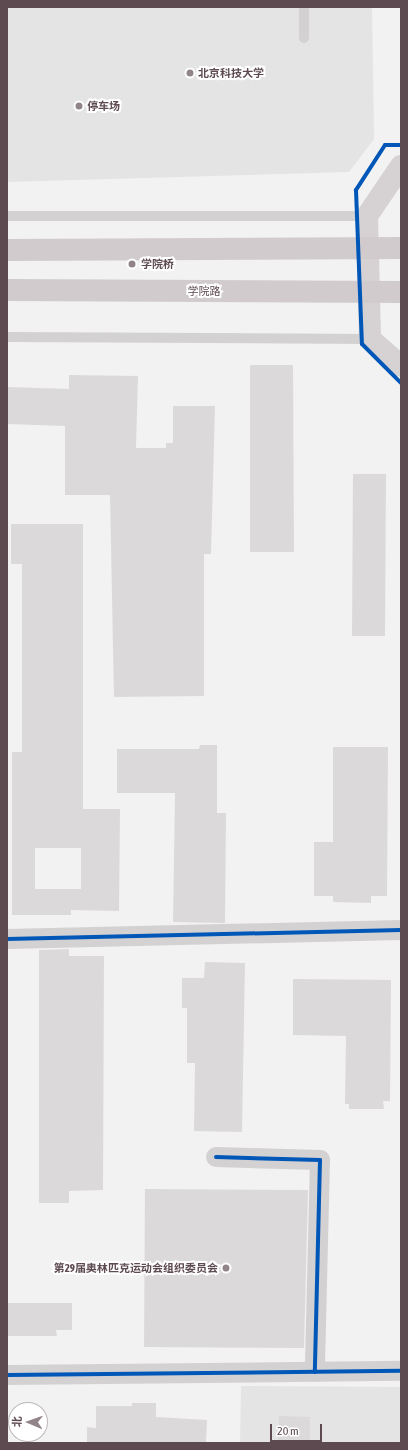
<!DOCTYPE html>
<html>
<head>
<meta charset="utf-8">
<style>
	body { margin:0 }
	#map { position:relative; width:408px; height:1450px; overflow:hidden; background:#f2f2f2; font-family:"Asap Condensed","Noto Sans SC",sans-serif }
	div>[style] { position:absolute }
	.education>* { inset:0; background:#e3e4e3 }
	.building>* { inset:0; background:#dcd9da }
	.lane>* { height:10px; margin:-5px; padding:0 5px; transform-origin:5px; border-radius:5px; background:#d4d1d2 }
	.street>* { height:20px; margin:-10px; padding:0 10px; transform-origin:10px; border-radius:10px; background:#d4d1d2 }
	.secondary>* { height:22px; margin:-11px; padding:0 11px; transform-origin:11px; border-radius:11px; background:#d6d1d3 }
	.primary>* { height:22px; margin:-11px; padding:0 11px; transform-origin:11px; border-radius:11px; background:#d1cbcd }
	.cycleway>* { height:4px; margin:-2px; padding:0 2px; transform-origin:2px; border-radius:2px; background:#0057b8 }
	.dots>* { width:11px; height:11px; translate:-50% -50%; box-sizing:border-box; border:2px solid #fff; border-radius:50% }
	span { translate:-50% -50%; white-space:nowrap; text-align:center; line-height:1.15; -webkit-text-stroke:4px #fff; paint-order:stroke }
	.poi-label { font-size:11px; color:#5d4a51; font-weight:700 }
	.left { translate:0 -50%; text-align:left }
	.right { translate:-100% -50%; text-align:right }
	.street-label { font-size:11px; color:#5d4a51 }
	.frame { position:absolute; inset:0; border:8px solid #5d4a51; pointer-events:none }
	.north { position:absolute; left:8px; top:1402px; width:40px; height:40px; box-sizing:border-box; background:#fff; border:1px solid #beb7b9; border-radius:50%; rotate:272deg; font-size:11px; font-weight:700; line-height:16px; text-align:center; color:#5d4a51 }
	.north::after { content:''; display:block; margin:auto; width:14px; height:18px; background:#918589; clip-path:polygon(50% 0,100% 100%,50% 72%,0 100%) }
	.scale { position:absolute; left:270px; top:1424px; width:52px; height:18px; box-sizing:border-box; border:2px solid #5d4a51; border-top:0; padding-left:5px; font-size:12px; line-height:14px; white-space:nowrap; color:#5d4a51; -webkit-text-stroke:3px #fff; paint-order:stroke }
</style>
</head>
<body>
<div id="map">
	<div class="education">
		<i style="clip-path:polygon(7px 7px,372px 7px,374px 139px,349px 172px,7px 182px)"></i>
		<i style="clip-path:polygon(241px 1386px,401px 1387px,401px 1443px,240px 1443px)"></i>
	</div>
	<div class="building">
		<i style="clip-path:polygon(250px 365px,293px 365px,294px 552px,250px 552px)"></i>
		<i style="clip-path:polygon(69px 375px,138px 376px,136px 448px,166px 448px,166px 443px,173px 443px,173px 406px,215px 406px,211px 554px,204px 554px,204px 696px,114px 697px,110px 495px,65px 495px,65px 426px,7px 424px,7px 387px,69px 389px)"></i>
		<i style="clip-path:polygon(353px 474px,386px 474px,385px 636px,352px 636px)"></i>
		<i style="clip-path:polygon(evenodd,11px 524px,83px 524px,83px 809px,120px 809px,119px 911px,71px 910px,71px 915px,12px 915px,12px 752px,22px 752px,22px 564px,11px 564px,11px 524px,35px 848px,81px 848px,81px 889px,35px 889px,35px 848px)"></i>
		<i style="clip-path:polygon(200px 745px,217px 745px,217px 813px,226px 813px,225px 923px,173px 922px,175px 793px,117px 793px,117px 749px,199px 749px)"></i>
		<i style="clip-path:polygon(333px 747px,388px 747px,387px 896px,371px 896px,371px 903px,333px 902px,333px 896px,314px 896px,314px 842px,333px 842px)"></i>
		<i style="clip-path:polygon(69px 949px,69px 956px,104px 956px,103px 1190px,69px 1191px,69px 1203px,39px 1203px,39px 950px)"></i>
		<i style="clip-path:polygon(205px 962px,245px 963px,242px 1132px,194px 1131px,195px 1063px,187px 1063px,187px 1008px,182px 1008px,182px 978px,204px 978px)"></i>
		<i style="clip-path:polygon(293px 979px,391px 980px,390px 1101px,383px 1101px,384px 1109px,349px 1109px,349px 1104px,345px 1104px,346px 1036px,293px 1035px)"></i>
		<i style="clip-path:polygon(145px 1189px,308px 1190px,304px 1348px,144px 1347px)"></i>
		<i style="clip-path:polygon(7px 1303px,72px 1303px,72px 1330px,56px 1330px,57px 1336px,7px 1336px)"></i>
		<i style="clip-path:polygon(132px 1403px,156px 1403px,156px 1417px,207px 1420px,206px 1443px,87px 1443px,87px 1427px,96px 1428px,96px 1406px,132px 1406px)"></i>
		<i style="clip-path:polygon(279px 1416px,310px 1417px,310px 1443px,278px 1443px)"></i>
	</div>
	<div class="lane">
		<i style="left:304px;top:7px;width:31px;rotate:90deg"></i>
		<i style="left:7px;top:216px;width:360px"></i>
		<i style="left:7px;top:337px;width:363px;rotate:0.3deg"></i>
	</div>
	<div class="street">
		<i style="left:7px;top:939px;width:394px;rotate:-1.3deg"></i>
		<i style="left:216px;top:1157px;width:104px;rotate:1.7deg"></i>
		<i style="left:320px;top:1160px;width:212px;rotate:91.4deg"></i>
		<i style="left:7px;top:1375px;width:394px;rotate:-0.6deg"></i>
	</div>
	<div class="secondary">
		<i style="left:401px;top:166px;width:60px;rotate:124.2deg"></i>
		<i style="left:367px;top:216px;width:123px;rotate:88.6deg"></i>
		<i style="left:370px;top:339px;width:41px;rotate:41.1deg"></i>
	</div>
	<div class="primary">
		<i style="left:7px;top:250px;width:394px;rotate:-0.3deg"></i>
		<i style="left:7px;top:290px;width:394px;rotate:0.3deg"></i>
	</div>
	<div class="cycleway">
		<i style="left:401px;top:145px;width:16px;rotate:180deg"></i>
		<i style="left:385px;top:145px;width:54px;rotate:122.8deg"></i>
		<i style="left:356px;top:190px;width:154px;rotate:87.8deg"></i>
		<i style="left:362px;top:344px;width:55px;rotate:45deg"></i>
		<i style="left:7px;top:939px;width:394px;rotate:-1.3deg"></i>
		<i style="left:216px;top:1157px;width:104px;rotate:1.7deg"></i>
		<i style="left:320px;top:1160px;width:212px;rotate:91.4deg"></i>
		<i style="left:7px;top:1375px;width:394px;rotate:-0.6deg"></i>
	</div>
	<div class="dots">
		<i style="left:190px;top:73px;background:#918589"></i>
		<i style="left:79px;top:106px;background:#918589"></i>
		<i style="left:132px;top:264px;background:#918589"></i>
		<i style="left:226px;top:1268px;background:#918589"></i>
	</div>
	<div class="poi-label">
		<span class="left" style="left:198px;top:73px">北京科技大学</span>
		<span class="left" style="left:87px;top:106px">停车场</span>
		<span class="left" style="left:141px;top:264px">学院桥</span>
		<span class="right" style="left:218px;top:1268px">第29届奥林匹克运动会组织委员会</span>
	</div>
	<div class="street-label">
		<span style="left:204px;top:291px">学院路</span>
	</div>
	<div class="frame"></div>
	<div class="north">北</div>
	<div class="scale">20 m</div>
</div>
</body>
</html>
